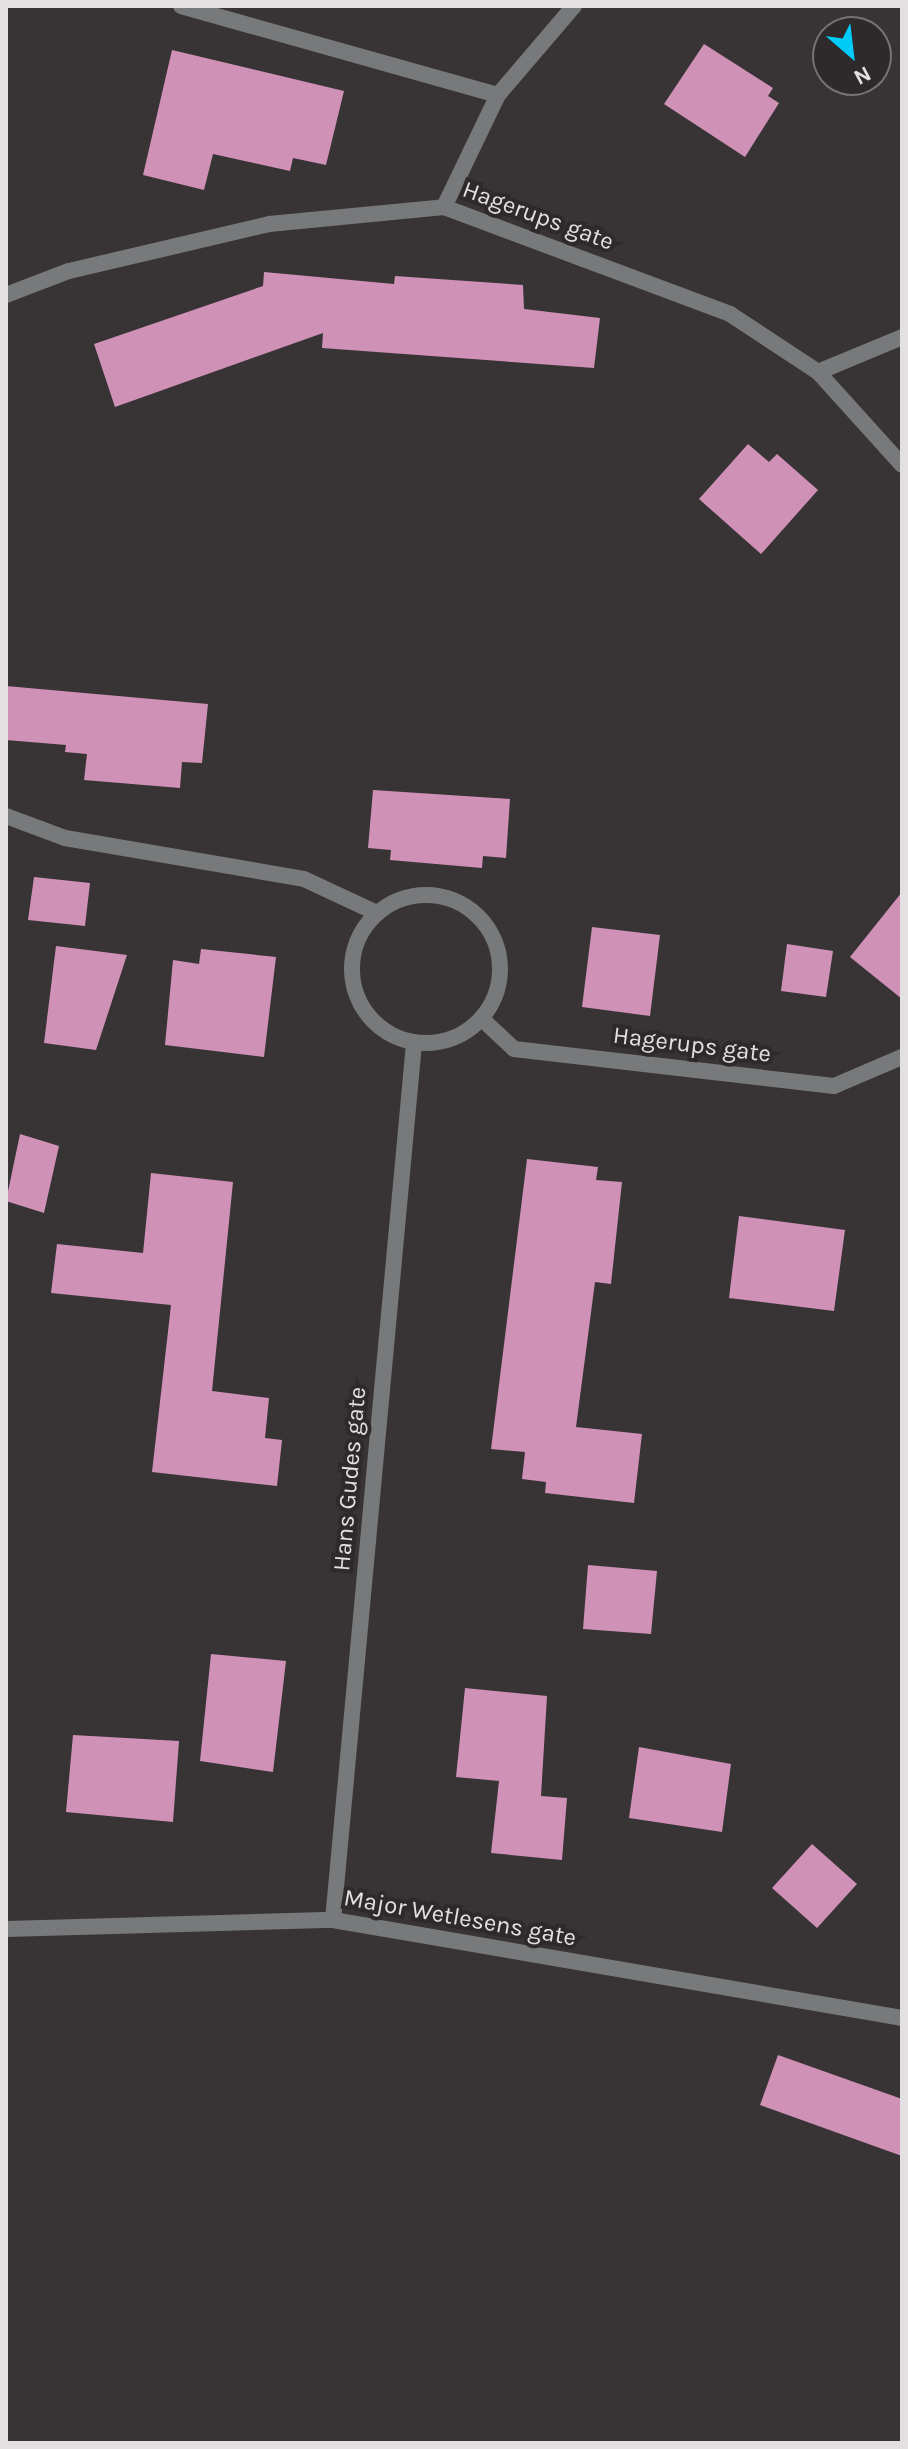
<!DOCTYPE html>
<html>
<head>
<meta charset="utf-8">
<style>
	body { margin:0 }
	#map { position:relative; width:908px; height:2449px; overflow:hidden; background:#383436; font-family:Karla,sans-serif }
	div>[style] { position:absolute }
	.building>* { inset:0; background:#d091b6 }
	.street>* { height:16px; margin:-8px; padding:0 8px; transform-origin:8px; border-radius:8px; background:#77797a }
	.street>.ring { margin:-8px; padding:0; box-sizing:content-box; background:none; border:16px solid #77797a; border-radius:50% }
	span { translate:-50% -50%; white-space:nowrap; text-align:center; line-height:1.15; -webkit-text-stroke:8px #2e2a2c; paint-order:stroke }
	.street-label { font-size:24px; color:#e3e0e2 }
	.frame { position:absolute; inset:0; border:8px solid #e3e0e2; pointer-events:none }
	.north { position:absolute; left:812px; top:16px; width:80px; height:80px; box-sizing:border-box; background:#2e2a2c; border:2px solid #767375; border-radius:50%; rotate:152deg; font-size:22px; font-weight:700; line-height:32px; text-align:center; color:#e3e0e2 }
	.north::after { content:''; display:block; margin:auto; width:28px; height:36px; background:#00cbf8; clip-path:polygon(50% 0,100% 100%,50% 72%,0 100%) }
</style>
</head>
<body>
<div id="map">
	<div class="building">
		<i style="clip-path:polygon(704px 44px,773px 88px,768px 96px,779px 103px,745px 157px,664px 104px)"></i>
		<i style="clip-path:polygon(172px 50px,344px 91px,326px 165px,293px 158px,290px 171px,213px 154px,204px 190px,143px 175px)"></i>
		<i style="clip-path:polygon(264px 272px,394px 284px,395px 276px,523px 285px,524px 309px,600px 318px,594px 368px,322px 348px,323px 333px,115px 407px,94px 344px,263px 286px)"></i>
		<i style="clip-path:polygon(748px 444px,769px 462px,777px 454px,818px 490px,761px 554px,699px 499px)"></i>
		<i style="clip-path:polygon(6px 686px,208px 704px,202px 763px,182px 762px,180px 788px,84px 780px,87px 754px,65px 752px,66px 745px,6px 740px)"></i>
		<i style="clip-path:polygon(373px 790px,510px 799px,506px 858px,483px 856px,482px 868px,390px 860px,391px 850px,368px 848px)"></i>
		<i style="clip-path:polygon(34px 877px,90px 883px,85px 926px,28px 920px)"></i>
		<i style="clip-path:polygon(902px 892px,902px 999px,850px 957px)"></i>
		<i style="clip-path:polygon(592px 927px,660px 935px,650px 1016px,582px 1007px)"></i>
		<i style="clip-path:polygon(787px 944px,833px 951px,826px 997px,781px 991px)"></i>
		<i style="clip-path:polygon(56px 946px,127px 955px,96px 1050px,44px 1043px)"></i>
		<i style="clip-path:polygon(201px 949px,276px 957px,264px 1057px,165px 1045px,173px 960px,199px 964px)"></i>
		<i style="clip-path:polygon(20px 1134px,59px 1146px,44px 1213px,6px 1201px)"></i>
		<i style="clip-path:polygon(527px 1159px,598px 1167px,596px 1180px,622px 1182px,611px 1284px,595px 1282px,576px 1427px,642px 1434px,634px 1503px,545px 1493px,546px 1482px,522px 1479px,525px 1452px,491px 1449px)"></i>
		<i style="clip-path:polygon(151px 1173px,233px 1182px,212px 1391px,269px 1398px,265px 1438px,282px 1440px,277px 1486px,152px 1472px,171px 1305px,51px 1293px,57px 1244px,143px 1253px)"></i>
		<i style="clip-path:polygon(739px 1216px,845px 1230px,834px 1311px,729px 1298px)"></i>
		<i style="clip-path:polygon(588px 1565px,657px 1571px,651px 1634px,583px 1629px)"></i>
		<i style="clip-path:polygon(211px 1654px,286px 1661px,273px 1772px,200px 1761px)"></i>
		<i style="clip-path:polygon(465px 1688px,547px 1696px,541px 1796px,567px 1798px,562px 1860px,491px 1853px,499px 1781px,456px 1777px)"></i>
		<i style="clip-path:polygon(73px 1735px,179px 1741px,173px 1822px,66px 1812px)"></i>
		<i style="clip-path:polygon(639px 1747px,731px 1764px,722px 1832px,629px 1818px)"></i>
		<i style="clip-path:polygon(812px 1844px,857px 1884px,817px 1928px,772px 1888px)"></i>
		<i style="clip-path:polygon(778px 2055px,902px 2099px,902px 2156px,760px 2105px)"></i>
	</div>
	<div class="street">
		<i style="left:181px;top:6px;width:329px;rotate:15.7deg"></i>
		<i style="left:444px;top:207px;width:124px;rotate:-64.3deg"></i>
		<i style="left:498px;top:95px;width:117px;rotate:-49.5deg"></i>
		<i style="left:6px;top:295px;width:67px;rotate:-20.9deg"></i>
		<i style="left:69px;top:271px;width:205px;rotate:-13.2deg"></i>
		<i style="left:269px;top:224px;width:176px;rotate:-5.5deg"></i>
		<i style="left:444px;top:207px;width:305px;rotate:20.5deg"></i>
		<i style="left:730px;top:314px;width:105px;rotate:33.4deg"></i>
		<i style="left:818px;top:372px;width:125px;rotate:47.9deg"></i>
		<i style="left:818px;top:372px;width:91px;rotate:-22.6deg"></i>
		<i style="left:6px;top:816px;width:63px;rotate:20.4deg"></i>
		<i style="left:65px;top:838px;width:242px;rotate:9.7deg"></i>
		<i style="left:304px;top:879px;width:81px;rotate:25deg"></i>
		<i class="ring" style="left:352px;top:895px;width:132px;height:132px"></i>
		<i style="left:483px;top:1020px;width:42px;rotate:43.1deg"></i>
		<i style="left:514px;top:1049px;width:322px;rotate:6.6deg"></i>
		<i style="left:834px;top:1086px;width:74px;rotate:-23.1deg"></i>
		<i style="left:333px;top:1920px;width:881px;rotate:-84.72deg"></i>
		<i style="left:6px;top:1929px;width:327px;rotate:-1.6deg"></i>
		<i style="left:333px;top:1920px;width:577px;rotate:9.77deg"></i>
	</div>
	<div class="street-label">
		<span style="left:538px;top:216px;rotate:20deg">Hagerups gate</span>
		<span style="left:692px;top:1045px;rotate:7deg">Hagerups gate</span>
		<span style="left:350px;top:1479px;rotate:-85deg">Hans Gudes gate</span>
		<span style="left:460px;top:1918px;rotate:10deg">Major Wetlesens gate</span>
	</div>
	<div class="frame"></div>
	<div class="north">N</div>
</div>
</body>
</html>
